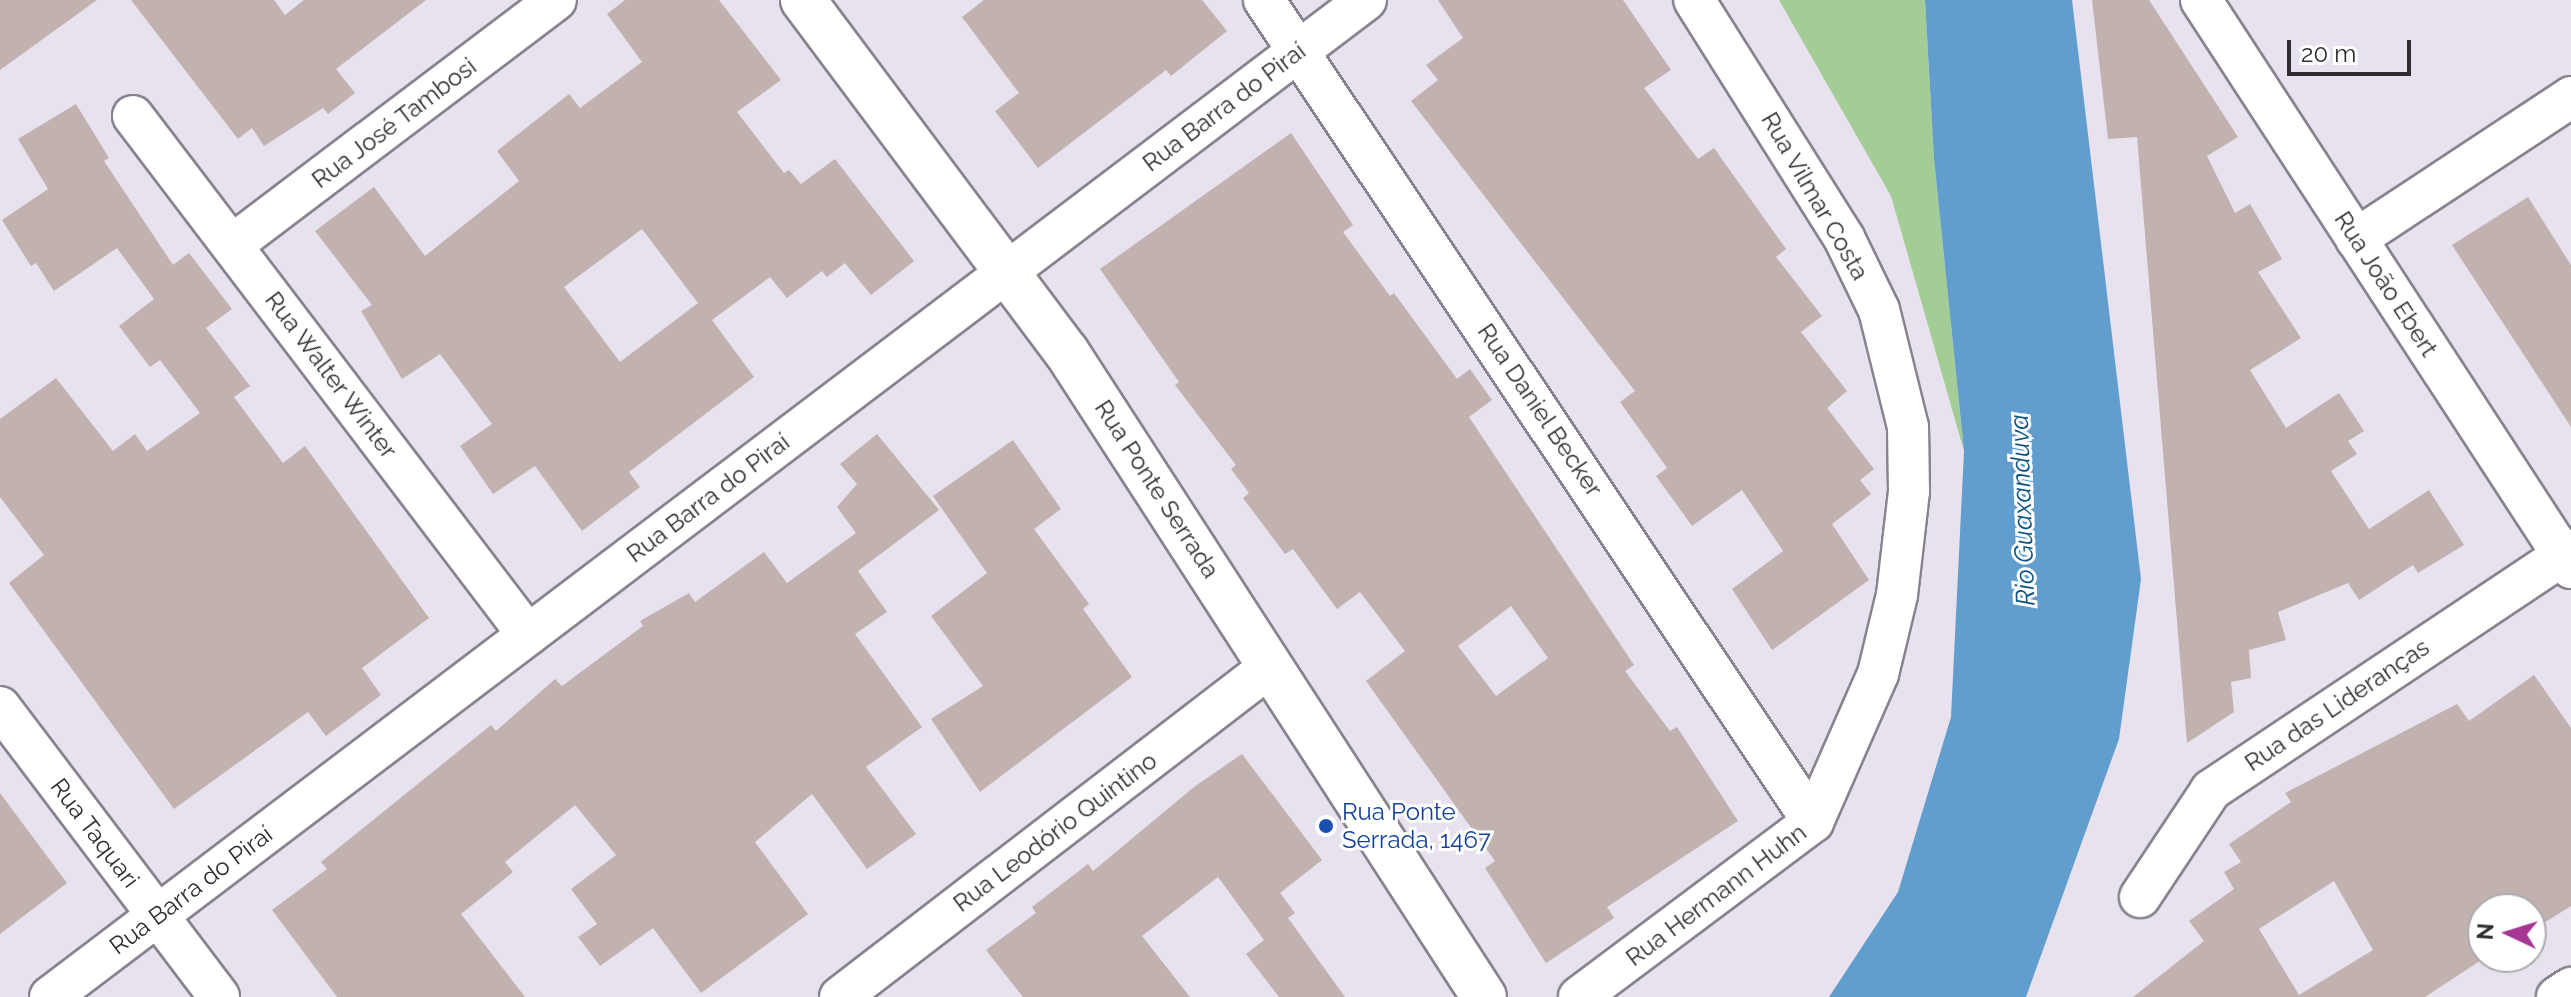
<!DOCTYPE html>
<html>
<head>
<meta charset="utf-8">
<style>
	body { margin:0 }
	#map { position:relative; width:2571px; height:997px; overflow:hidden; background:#e7e2ee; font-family:Raleway,sans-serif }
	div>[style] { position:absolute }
	.green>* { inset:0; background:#a3cc97 }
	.water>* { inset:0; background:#619dcd }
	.building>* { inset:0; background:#c1b2af }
	.roads { filter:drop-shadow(2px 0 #88838e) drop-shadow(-2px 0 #88838e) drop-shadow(0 2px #88838e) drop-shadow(0 -2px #88838e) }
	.street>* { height:40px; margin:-20px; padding:0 20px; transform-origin:20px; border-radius:20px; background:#fff }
	.secondary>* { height:44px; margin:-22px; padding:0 22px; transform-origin:22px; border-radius:22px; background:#fff }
	.dots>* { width:22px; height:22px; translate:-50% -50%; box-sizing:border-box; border:4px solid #fff; border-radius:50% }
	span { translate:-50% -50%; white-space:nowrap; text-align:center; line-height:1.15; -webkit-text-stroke:6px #fff; paint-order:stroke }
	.street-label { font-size:24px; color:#2f2d32 }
	.transit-label { font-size:24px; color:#164399 }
	.left { translate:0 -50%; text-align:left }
	.water-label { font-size:26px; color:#0c5381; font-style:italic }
	.north { position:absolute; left:2467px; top:893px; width:80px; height:80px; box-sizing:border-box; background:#fff; border:2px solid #acabad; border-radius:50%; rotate:274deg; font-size:22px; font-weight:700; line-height:32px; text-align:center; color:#2f2d32 }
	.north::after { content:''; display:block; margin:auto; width:28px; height:36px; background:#a53693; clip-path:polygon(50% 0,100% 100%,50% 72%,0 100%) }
	.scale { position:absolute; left:2287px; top:40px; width:124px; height:36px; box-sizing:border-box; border:4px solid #2f2d32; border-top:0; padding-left:10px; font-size:24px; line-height:28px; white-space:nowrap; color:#2f2d32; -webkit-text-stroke:6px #fff; paint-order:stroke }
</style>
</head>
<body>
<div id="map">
	<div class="green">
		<i style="clip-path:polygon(1779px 0,1925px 0,1934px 159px,1964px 451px,1891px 196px)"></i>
	</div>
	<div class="water">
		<i style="clip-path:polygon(1925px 0,2072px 0,2141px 579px,2119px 739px,2026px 997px,1829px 997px,1898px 892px,1951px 717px,1964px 451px,1934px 159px)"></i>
	</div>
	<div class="building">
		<i style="clip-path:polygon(0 0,97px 0,0 70px)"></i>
		<i style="clip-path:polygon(131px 0,274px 0,285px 15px,304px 0,426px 0,336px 69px,355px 93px,328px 114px,323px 108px,264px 146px,252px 128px,238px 139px)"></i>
		<i style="clip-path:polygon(evenodd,625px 0,719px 0,781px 80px,737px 112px,784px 173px,789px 170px,801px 184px,835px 159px,914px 261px,871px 295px,845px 263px,827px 277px,822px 271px,787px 298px,770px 277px,712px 320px,754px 377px,629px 472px,640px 487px,582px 531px,535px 466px,493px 494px,460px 446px,492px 424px,440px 354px,402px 379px,361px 311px,372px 305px,315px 231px,374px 187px,425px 256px,519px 181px,497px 151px,569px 94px,580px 108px,642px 62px,607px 14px,625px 0,642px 229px,698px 303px,620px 362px,564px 287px,642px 229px)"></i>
		<i style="clip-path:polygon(984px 0,1202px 0,1227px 31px,1171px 76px,1166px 70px,1038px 168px,995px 111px,1019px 93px,962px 17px)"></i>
		<i style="clip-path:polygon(1438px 0,1623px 0,1671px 70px,1644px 88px,1698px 159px,1714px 148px,1786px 249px,1776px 257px,1822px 316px,1801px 332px,1847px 391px,1827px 408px,1874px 469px,1860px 480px,1871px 494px,1832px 524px,1869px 580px,1772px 650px,1732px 589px,1783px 551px,1742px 490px,1692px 526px,1656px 476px,1667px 468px,1620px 402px,1635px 391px,1411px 101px,1438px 80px,1426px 65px,1463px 38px)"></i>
		<i style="clip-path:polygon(2092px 0,2149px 0,2238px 137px,2207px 156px,2235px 213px,2250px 204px,2282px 259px,2258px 272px,2301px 338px,2250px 370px,2286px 428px,2339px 393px,2364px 431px,2348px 441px,2357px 454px,2331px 471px,2369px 529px,2429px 490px,2464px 545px,2418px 573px,2413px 565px,2359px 600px,2348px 583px,2278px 612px,2286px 640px,2249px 650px,2251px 678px,2231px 682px,2234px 712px,2187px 743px,2137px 137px,2108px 139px)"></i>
		<i style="clip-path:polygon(76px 104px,109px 158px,104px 161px,173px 265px,189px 253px,232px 309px,206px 328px,250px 386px,234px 397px,283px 463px,305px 446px,429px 618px,362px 668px,381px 695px,326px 736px,308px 712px,174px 809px,9px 583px,44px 555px,0 497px,0 419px,56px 378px,113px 451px,135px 434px,147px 451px,200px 413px,160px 360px,150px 367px,119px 326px,154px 299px,117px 248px,54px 291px,36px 263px,31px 266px,2px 220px,48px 189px,18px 139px)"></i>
		<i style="clip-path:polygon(evenodd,1291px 133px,1353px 225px,1343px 232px,1390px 296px,1394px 293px,1457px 379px,1470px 369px,1492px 400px,1469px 417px,1634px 665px,1625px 671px,1670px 731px,1677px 727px,1738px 821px,1607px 907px,1614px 918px,1546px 963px,1485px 868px,1495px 861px,1366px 681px,1405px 651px,1360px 592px,1337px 609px,1293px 549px,1285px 554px,1243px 498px,1249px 493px,1231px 469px,1236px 465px,1175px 385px,1179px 382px,1100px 269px,1291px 133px,1511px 606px,1548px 658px,1496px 696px,1458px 646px,1511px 606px)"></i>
		<i style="clip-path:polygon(2528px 197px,2571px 265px,2571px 427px,2452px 245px)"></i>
		<i style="clip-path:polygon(877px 434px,939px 510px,858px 571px,887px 612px,855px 634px,922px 727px,866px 767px,916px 834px,867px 869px,812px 794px,755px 842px,808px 914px,701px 993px,653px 928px,600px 966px,578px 937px,597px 924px,571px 889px,616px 855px,575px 805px,505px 862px,513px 872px,461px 914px,525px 997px,337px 997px,272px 910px,327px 869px,321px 862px,491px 725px,496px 731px,555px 679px,562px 686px,643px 626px,640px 621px,689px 593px,695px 602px,764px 552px,787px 583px,856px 533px,837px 507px,857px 484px,840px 464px)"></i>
		<i style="clip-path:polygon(1013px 440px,1061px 509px,1034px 529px,1089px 604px,1083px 609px,1132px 677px,980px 792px,931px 719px,983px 686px,931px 616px,987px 573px,933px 496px)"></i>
		<i style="clip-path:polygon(evenodd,2534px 675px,2571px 728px,2571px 906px,2531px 931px,2531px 909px,2483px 909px,2486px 957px,2425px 997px,2133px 997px,2204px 941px,2189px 921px,2234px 889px,2224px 872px,2241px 862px,2229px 844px,2291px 802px,2285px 793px,2457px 704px,2469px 721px,2534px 675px,2334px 881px,2373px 950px,2299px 995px,2259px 929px,2334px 881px)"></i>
		<i style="clip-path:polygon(1242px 754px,1322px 860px,1280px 893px,1295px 913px,1288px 918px,1345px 997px,1279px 997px,1246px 954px,1264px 940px,1218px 877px,1142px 936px,1190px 997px,1023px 997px,986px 950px,1036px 913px,1032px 907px,1088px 864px,1093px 871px,1194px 787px)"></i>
		<i style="clip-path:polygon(0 793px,67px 883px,0 934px)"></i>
	</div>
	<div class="roads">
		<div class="street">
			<i style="left:1264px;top:0;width:988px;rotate:56.26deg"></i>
			<i style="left:2201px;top:0;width:678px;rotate:56.92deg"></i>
			<i style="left:133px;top:116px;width:652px;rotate:52.73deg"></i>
			<i style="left:2356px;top:239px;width:258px;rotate:-33.4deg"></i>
			<i style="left:232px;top:245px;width:406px;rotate:-37.1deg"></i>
			<i style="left:0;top:707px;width:363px;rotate:52.9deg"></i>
			<i style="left:2140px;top:897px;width:128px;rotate:-56.4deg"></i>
			<i style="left:2211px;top:790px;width:433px;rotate:-33.7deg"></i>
			<i style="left:50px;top:997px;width:1651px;rotate:-37.15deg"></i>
			<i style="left:840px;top:997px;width:543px;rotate:-37.52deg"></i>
			<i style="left:1579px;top:997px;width:292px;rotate:-36.8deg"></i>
			<i style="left:1813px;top:822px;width:162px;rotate:-66.3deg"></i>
			<i style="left:1878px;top:674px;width:81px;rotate:-76.5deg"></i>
			<i style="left:1897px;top:595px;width:105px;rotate:-83.4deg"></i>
			<i style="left:1909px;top:491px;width:64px;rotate:-90.9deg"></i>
			<i style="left:1908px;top:427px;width:121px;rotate:-103.9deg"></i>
			<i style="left:1879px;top:310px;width:80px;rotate:-115.9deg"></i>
			<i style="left:1844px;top:238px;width:281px;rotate:-122.2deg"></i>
			<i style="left:2557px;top:997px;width:17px;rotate:-33deg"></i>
		</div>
		<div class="secondary">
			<i style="left:803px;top:0;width:439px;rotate:53.2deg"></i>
			<i style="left:1066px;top:351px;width:769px;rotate:57.09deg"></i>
		</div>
	</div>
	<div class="dots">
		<i style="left:1326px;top:826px;background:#1a4fb4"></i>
	</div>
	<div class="street-label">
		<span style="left:1224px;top:107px;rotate:-37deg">Rua Barra do Piraí</span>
		<span style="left:394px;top:123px;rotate:-37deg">Rua José Tambosi</span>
		<span style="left:1815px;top:196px;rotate:60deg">Rua Vilmar Costa</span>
		<span style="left:2386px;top:284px;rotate:57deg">Rua João Ebert</span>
		<span style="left:331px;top:375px;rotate:53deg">Rua Walter Winter</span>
		<span style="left:1540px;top:410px;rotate:56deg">Rua Daniel Becker</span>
		<span style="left:1157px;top:489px;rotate:57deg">Rua Ponte Serrada</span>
		<span style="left:708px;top:498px;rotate:-37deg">Rua Barra do Piraí</span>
		<span style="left:2337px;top:705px;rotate:-34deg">Rua das Lideranças</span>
		<span style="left:1055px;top:832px;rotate:-37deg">Rua Leodório Quintino</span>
		<span style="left:95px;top:833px;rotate:53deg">Rua Taquari</span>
		<span style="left:191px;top:890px;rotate:-37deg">Rua Barra do Piraí</span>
		<span style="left:1716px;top:895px;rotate:-37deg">Rua Hermann Huhn</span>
	</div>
	<div class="transit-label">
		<span class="left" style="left:1342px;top:826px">Rua Ponte<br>Serrada, 1467</span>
	</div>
	<div class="water-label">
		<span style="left:2023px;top:510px;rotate:-92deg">Rio Guaxanduva</span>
	</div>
	<div class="north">N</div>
	<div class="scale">20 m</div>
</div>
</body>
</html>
